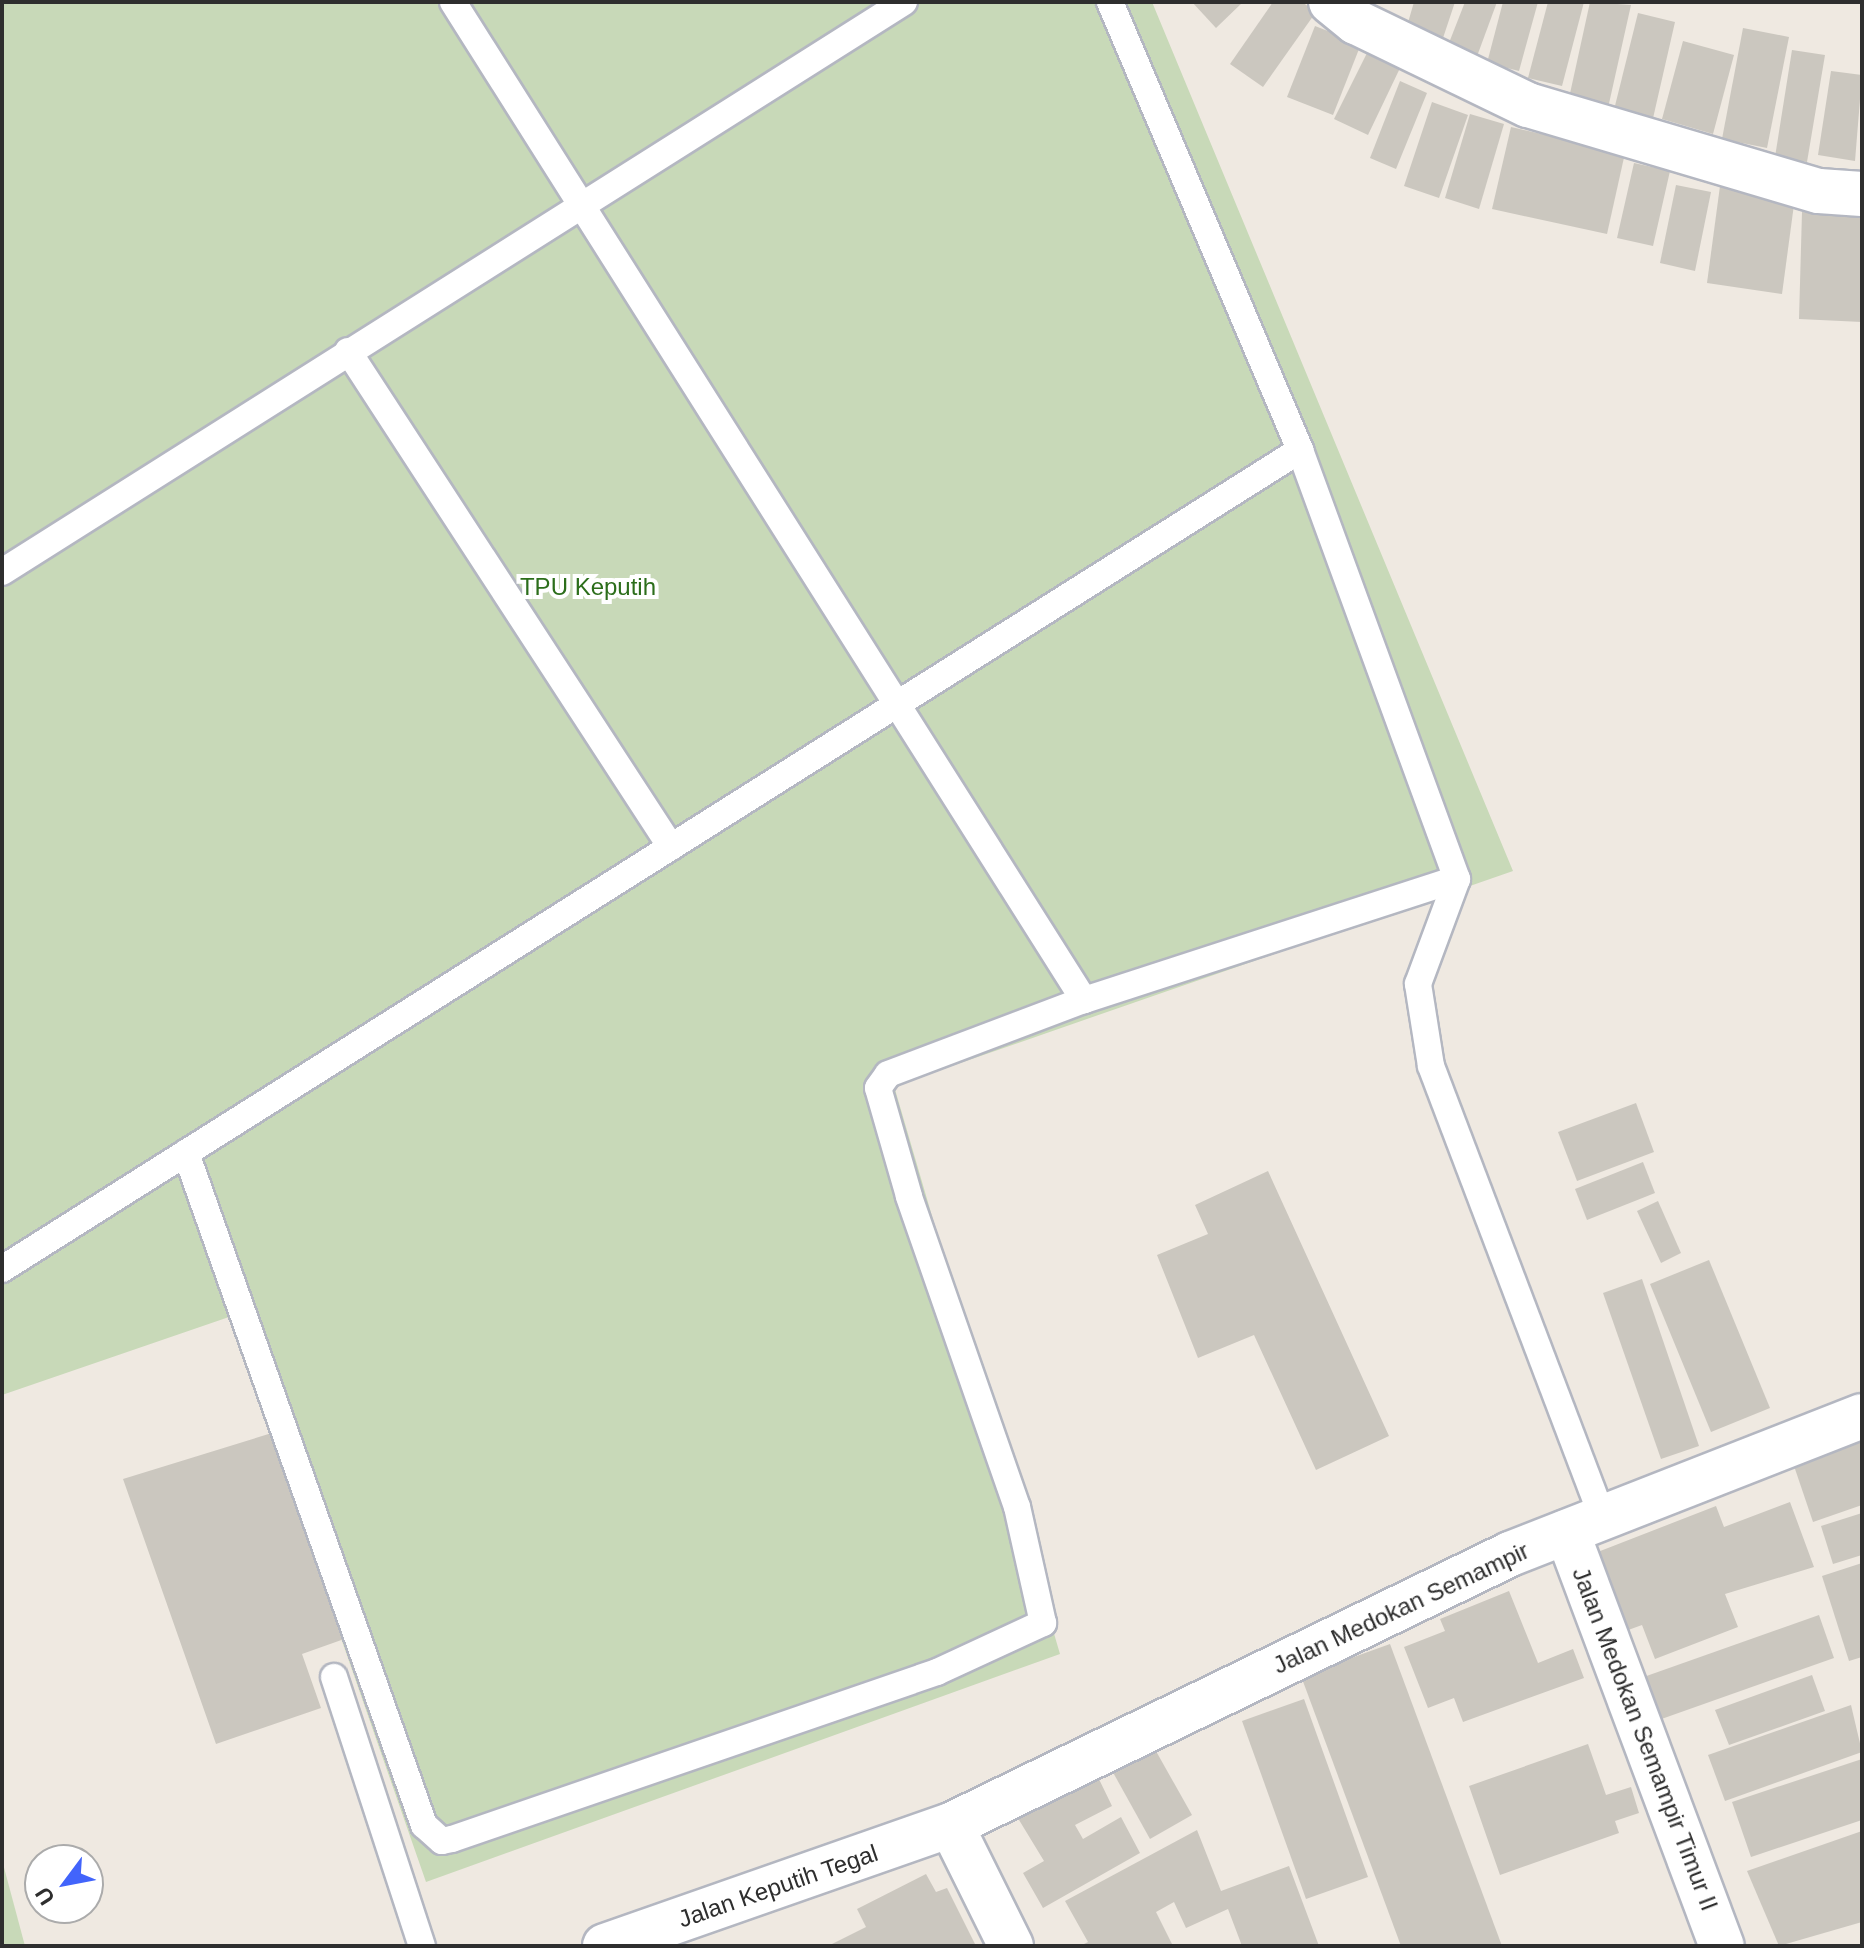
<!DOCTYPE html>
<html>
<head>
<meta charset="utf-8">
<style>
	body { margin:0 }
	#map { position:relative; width:1864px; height:1948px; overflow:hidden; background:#efe9e1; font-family:Helvetica,sans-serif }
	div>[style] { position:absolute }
	.cemetery>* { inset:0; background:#c8d9b8 }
	.building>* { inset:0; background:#cbc7bf }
	.roads { filter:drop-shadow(2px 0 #b4b7c1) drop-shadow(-2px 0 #b4b7c1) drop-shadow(0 2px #b4b7c1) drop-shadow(0 -2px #b4b7c1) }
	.lane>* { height:26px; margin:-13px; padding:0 13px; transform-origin:13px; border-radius:13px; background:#fff }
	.street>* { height:44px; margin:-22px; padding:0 22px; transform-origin:22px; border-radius:22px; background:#fff }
	.secondary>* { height:44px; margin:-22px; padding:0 22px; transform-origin:22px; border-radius:22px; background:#fff }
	span { translate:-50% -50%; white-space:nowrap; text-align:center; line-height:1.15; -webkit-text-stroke:8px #fff; paint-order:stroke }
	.park-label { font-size:24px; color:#2c6e1b }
	.street-label { font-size:24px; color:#2e2e2e }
	.frame { position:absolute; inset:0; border:4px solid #2e2e2e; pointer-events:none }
	.north { position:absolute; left:24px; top:1844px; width:80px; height:80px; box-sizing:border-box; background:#fff; border:2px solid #ababab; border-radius:50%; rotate:238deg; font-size:22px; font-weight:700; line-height:32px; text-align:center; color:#2e2e2e }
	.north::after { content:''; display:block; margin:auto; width:28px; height:36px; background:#4264fb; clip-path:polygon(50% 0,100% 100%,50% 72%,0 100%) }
</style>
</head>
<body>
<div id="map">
	<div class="cemetery">
		<i style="clip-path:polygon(2px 2px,1152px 2px,1513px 871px,894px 1086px,1060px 1654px,426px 1882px,229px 1317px,2px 1395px)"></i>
		<i style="clip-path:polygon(2px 1860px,25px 1946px,2px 1946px)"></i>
	</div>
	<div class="building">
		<i style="clip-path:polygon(1192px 2px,1243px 2px,1216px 28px)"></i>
		<i style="clip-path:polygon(1273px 2px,1302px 2px,1316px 12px,1263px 87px,1230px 64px)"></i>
		<i style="clip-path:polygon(1414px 2px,1455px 2px,1443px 38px,1407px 26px)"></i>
		<i style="clip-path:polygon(1465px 2px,1497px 2px,1476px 59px,1447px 48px)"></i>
		<i style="clip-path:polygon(1503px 2px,1538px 2px,1519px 71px,1487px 63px)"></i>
		<i style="clip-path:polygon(1548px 2px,1584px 2px,1562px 86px,1528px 78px)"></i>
		<i style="clip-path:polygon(1590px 2px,1631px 5px,1608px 108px,1569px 98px)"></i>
		<i style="clip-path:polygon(1638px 13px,1675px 22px,1651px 127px,1612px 118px)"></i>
		<i style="clip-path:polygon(1315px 26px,1361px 44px,1333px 115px,1287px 97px)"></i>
		<i style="clip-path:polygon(1743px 28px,1789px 37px,1767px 148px,1722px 139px)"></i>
		<i style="clip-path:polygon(1683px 41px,1734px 55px,1713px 134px,1662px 119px)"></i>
		<i style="clip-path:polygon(1792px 50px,1825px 55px,1807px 162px,1775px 157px)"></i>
		<i style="clip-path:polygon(1368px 51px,1401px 66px,1368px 135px,1334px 119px)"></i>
		<i style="clip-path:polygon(1831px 71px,1862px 75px,1855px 161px,1818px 155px)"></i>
		<i style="clip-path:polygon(1400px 81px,1427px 93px,1396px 169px,1370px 158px)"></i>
		<i style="clip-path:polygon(1432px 102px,1468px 115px,1439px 198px,1404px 186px)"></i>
		<i style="clip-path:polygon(1470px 114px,1504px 124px,1479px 209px,1445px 198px)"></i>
		<i style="clip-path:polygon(1511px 127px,1625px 153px,1607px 234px,1492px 209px)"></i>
		<i style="clip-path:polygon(1634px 163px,1670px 171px,1653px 246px,1617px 238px)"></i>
		<i style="clip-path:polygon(1676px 185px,1711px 192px,1695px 271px,1660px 263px)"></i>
		<i style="clip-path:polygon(1720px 186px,1795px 197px,1782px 294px,1707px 283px)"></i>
		<i style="clip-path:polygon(1802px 212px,1862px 215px,1862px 322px,1799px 319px)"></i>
		<i style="clip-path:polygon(1636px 1103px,1654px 1152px,1577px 1181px,1558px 1132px)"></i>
		<i style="clip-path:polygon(1643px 1162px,1655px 1193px,1587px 1220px,1575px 1189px)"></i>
		<i style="clip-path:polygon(1268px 1171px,1389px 1436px,1316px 1470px,1254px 1335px,1198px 1358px,1157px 1255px,1208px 1234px,1195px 1205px)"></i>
		<i style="clip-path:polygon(1658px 1201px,1681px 1253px,1661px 1263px,1637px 1211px)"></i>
		<i style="clip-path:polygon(1709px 1260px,1770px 1408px,1711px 1432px,1650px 1284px)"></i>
		<i style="clip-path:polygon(1642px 1279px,1699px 1446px,1661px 1459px,1603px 1293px)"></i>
		<i style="clip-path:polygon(275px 1432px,347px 1638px,302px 1654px,321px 1708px,216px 1744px,123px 1479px)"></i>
		<i style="clip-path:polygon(1862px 1440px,1862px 1505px,1813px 1522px,1793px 1463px)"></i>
		<i style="clip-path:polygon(1790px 1502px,1814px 1567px,1725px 1594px,1738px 1627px,1655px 1659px,1642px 1625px,1620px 1633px,1590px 1555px,1716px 1506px,1724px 1527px)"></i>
		<i style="clip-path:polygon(1862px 1513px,1862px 1555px,1833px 1564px,1821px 1526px)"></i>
		<i style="clip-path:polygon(1862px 1563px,1862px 1657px,1849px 1661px,1822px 1576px)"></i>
		<i style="clip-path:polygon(1509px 1591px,1538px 1663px,1573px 1649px,1584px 1678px,1463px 1722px,1454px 1698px,1428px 1708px,1404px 1647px,1445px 1631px,1440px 1619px)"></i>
		<i style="clip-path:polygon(1819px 1615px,1834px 1658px,1653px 1722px,1638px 1679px)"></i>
		<i style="clip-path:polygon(1390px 1644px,1502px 1946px,1401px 1946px,1301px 1676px)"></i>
		<i style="clip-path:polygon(1812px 1675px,1825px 1711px,1729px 1745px,1715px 1710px)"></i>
		<i style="clip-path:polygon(1304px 1699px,1368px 1877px,1306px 1899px,1242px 1721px)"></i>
		<i style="clip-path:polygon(1851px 1705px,1862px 1752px,1725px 1801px,1708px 1755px)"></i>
		<i style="clip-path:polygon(1152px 1744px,1192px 1815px,1150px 1839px,1110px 1767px)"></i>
		<i style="clip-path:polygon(1588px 1744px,1606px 1795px,1631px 1787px,1639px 1813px,1615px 1821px,1619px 1833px,1500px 1875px,1469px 1786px)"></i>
		<i style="clip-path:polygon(1862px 1759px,1862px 1820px,1751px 1857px,1732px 1802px)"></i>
		<i style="clip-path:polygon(1096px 1773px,1112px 1806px,1075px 1825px,1083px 1839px,1121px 1817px,1140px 1853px,1043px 1908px,1023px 1873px,1044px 1861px,1016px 1815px)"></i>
		<i style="clip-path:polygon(1197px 1830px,1221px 1891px,1289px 1866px,1319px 1946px,1242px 1946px,1228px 1909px,1186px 1928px,1174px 1902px,1156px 1912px,1173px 1946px,1080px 1946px,1088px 1942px,1065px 1901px)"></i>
		<i style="clip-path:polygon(1862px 1831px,1862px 1922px,1779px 1946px,1747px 1871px)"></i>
		<i style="clip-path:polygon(926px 1874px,936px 1892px,947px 1888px,976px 1946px,828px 1946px,866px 1927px,857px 1909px)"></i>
	</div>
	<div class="roads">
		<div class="lane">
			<i style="left:453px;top:2px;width:1181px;rotate:57.7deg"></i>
			<i style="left:1110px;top:2px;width:487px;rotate:67deg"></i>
			<i style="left:1300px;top:450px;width:457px;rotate:69.9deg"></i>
			<i style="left:1457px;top:879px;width:112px;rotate:110.4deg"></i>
			<i style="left:1418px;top:984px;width:83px;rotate:81deg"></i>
			<i style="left:1431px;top:1066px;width:484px;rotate:69.2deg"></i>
			<i style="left:348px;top:351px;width:592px;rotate:56.93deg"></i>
			<i style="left:2px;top:572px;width:1067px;rotate:-32.29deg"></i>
			<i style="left:186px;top:1153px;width:713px;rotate:70.5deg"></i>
			<i style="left:424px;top:1825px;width:24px;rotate:42deg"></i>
			<i style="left:442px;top:1841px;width:10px;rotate:-11deg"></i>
			<i style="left:452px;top:1839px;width:513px;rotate:-19deg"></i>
			<i style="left:937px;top:1672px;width:117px;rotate:-24.8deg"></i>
			<i style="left:1043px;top:1623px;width:119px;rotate:-102.6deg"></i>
			<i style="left:1017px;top:1507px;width:329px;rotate:-109.2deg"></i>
			<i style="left:909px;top:1196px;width:112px;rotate:-106deg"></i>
			<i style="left:878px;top:1088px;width:17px;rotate:-54deg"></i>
			<i style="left:888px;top:1074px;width:210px;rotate:-20.7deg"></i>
			<i style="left:1084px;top:1000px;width:392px;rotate:-18deg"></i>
			<i style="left:2px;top:1269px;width:1535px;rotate:-32.25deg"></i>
			<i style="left:334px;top:1677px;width:283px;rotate:71.9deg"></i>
		</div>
		<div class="street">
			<i style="left:1331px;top:2px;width:32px;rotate:39deg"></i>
			<i style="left:1356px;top:22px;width:191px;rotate:25.8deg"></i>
			<i style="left:1528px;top:105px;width:303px;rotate:16.5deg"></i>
			<i style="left:1819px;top:191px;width:43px;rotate:4deg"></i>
			<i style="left:1567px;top:1532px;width:442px;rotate:69.5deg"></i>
		</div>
		<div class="secondary">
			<i style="left:951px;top:1825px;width:135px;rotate:63.6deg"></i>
			<i style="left:605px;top:1946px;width:367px;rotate:-19.3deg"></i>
			<i style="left:951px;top:1825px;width:621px;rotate:-25.86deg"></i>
			<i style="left:1510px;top:1554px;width:378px;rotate:-21.4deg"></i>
		</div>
	</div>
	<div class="park-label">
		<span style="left:588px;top:587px">TPU Keputih</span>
	</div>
	<div class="street-label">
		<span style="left:1401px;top:1608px;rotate:-25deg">Jalan Medokan Semampir</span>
		<span style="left:1645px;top:1739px;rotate:69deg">Jalan Medokan Semampir Timur II</span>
		<span style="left:778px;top:1886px;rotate:-19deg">Jalan Keputih Tegal</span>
	</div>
	<div class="frame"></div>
	<div class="north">U</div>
</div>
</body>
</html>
